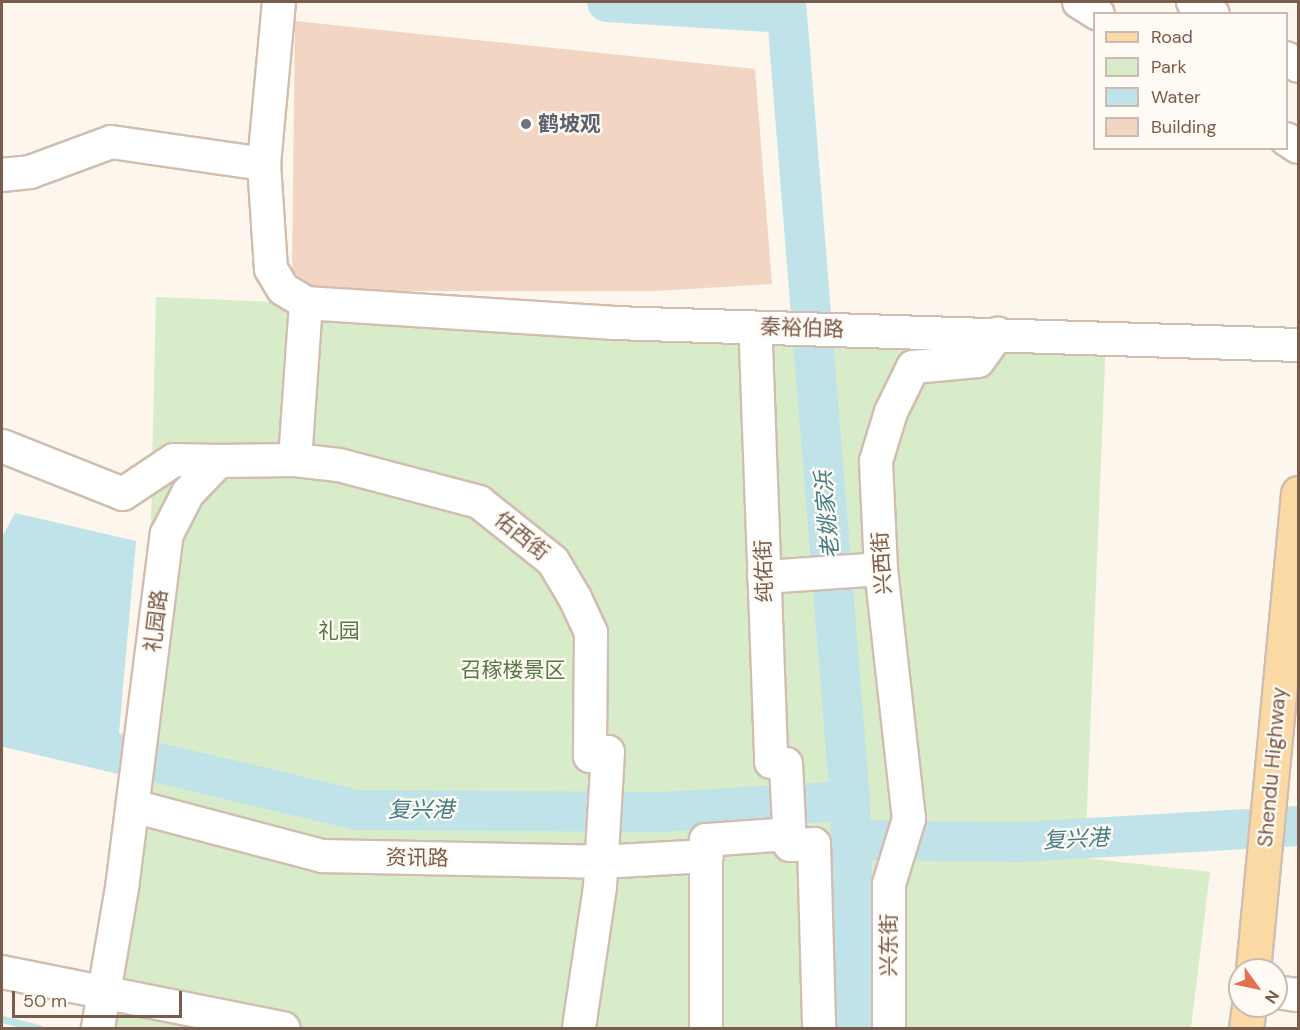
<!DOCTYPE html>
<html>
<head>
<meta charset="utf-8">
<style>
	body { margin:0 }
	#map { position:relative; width:1300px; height:1030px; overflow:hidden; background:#fdf6ec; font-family:"DM Sans","Noto Sans SC",sans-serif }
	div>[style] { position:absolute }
	.green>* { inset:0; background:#d8ecc9 }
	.water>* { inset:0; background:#bfe3e8 }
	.stream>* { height:7px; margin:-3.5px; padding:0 3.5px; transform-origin:3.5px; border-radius:3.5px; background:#bfe3e8 }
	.river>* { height:40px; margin:-20px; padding:0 20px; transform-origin:20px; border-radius:20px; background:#bfe3e8 }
	.building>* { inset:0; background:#f3d5c3 }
	.roads { filter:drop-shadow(2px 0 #d1beb0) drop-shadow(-2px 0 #d1beb0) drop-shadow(0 2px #d1beb0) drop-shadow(0 -2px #d1beb0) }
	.minor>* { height:32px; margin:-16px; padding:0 16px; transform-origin:16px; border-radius:16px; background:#fff }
	.major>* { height:33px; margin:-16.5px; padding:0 16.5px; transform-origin:16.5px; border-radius:16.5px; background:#fbd9a5 }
	.dots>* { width:16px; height:16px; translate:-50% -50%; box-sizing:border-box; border:3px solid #fffaf3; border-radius:50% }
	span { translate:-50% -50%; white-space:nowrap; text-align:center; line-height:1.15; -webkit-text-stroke:4.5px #fffaf3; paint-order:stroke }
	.worship-label { font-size:21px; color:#5b616d; font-weight:700 }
	.left { translate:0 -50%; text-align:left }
	.street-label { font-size:21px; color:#7a5c4d }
	.park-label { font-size:21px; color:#537a41 }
	.water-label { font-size:22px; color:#437c86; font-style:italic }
	.frame { position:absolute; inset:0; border:3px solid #7a5c4d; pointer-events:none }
	.legend { position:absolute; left:1093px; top:12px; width:195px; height:138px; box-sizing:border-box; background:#fffaf3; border:2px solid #cabbb1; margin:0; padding:8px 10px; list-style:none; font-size:18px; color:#7a5c4d }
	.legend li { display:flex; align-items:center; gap:12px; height:30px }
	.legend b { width:30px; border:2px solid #cabbb1 }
	.north { position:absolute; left:1228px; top:958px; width:60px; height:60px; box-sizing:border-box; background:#fffaf3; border:2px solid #cabbb1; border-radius:50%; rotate:123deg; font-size:16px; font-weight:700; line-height:24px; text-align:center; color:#7a5c4d }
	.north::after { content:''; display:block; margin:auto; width:21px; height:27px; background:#e76f51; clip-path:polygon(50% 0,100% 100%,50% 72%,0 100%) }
	.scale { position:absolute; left:12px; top:991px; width:170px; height:27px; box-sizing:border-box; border:3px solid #7a5c4d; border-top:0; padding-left:8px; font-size:18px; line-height:21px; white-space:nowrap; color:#7a5c4d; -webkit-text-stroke:4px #fffaf3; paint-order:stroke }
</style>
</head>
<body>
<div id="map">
	<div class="green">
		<i style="clip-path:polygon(156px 297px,1106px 337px,1085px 858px,1210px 872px,1191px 1028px,79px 1028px,147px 696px)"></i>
	</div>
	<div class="water">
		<i style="clip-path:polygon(15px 513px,136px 541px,116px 767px,2px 744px,2px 537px)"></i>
	</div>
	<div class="stream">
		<i style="left:2px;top:1019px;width:38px;rotate:14deg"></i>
	</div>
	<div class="river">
		<i style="left:607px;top:2px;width:180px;rotate:3.5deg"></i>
		<i style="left:786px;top:2px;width:802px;rotate:85.42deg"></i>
		<i style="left:850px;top:801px;width:227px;rotate:88.5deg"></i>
		<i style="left:2px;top:726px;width:364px;rotate:13.3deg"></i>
		<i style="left:356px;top:810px;width:303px;rotate:0.4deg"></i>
		<i style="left:659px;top:812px;width:191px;rotate:-3.3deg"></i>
		<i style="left:853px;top:840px;width:167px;rotate:0.7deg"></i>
		<i style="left:1020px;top:842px;width:278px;rotate:-3.3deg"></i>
	</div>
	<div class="building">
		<i style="clip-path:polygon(295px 21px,755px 69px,772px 284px,655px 291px,320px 291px,292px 271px)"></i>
	</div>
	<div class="roads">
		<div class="minor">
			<i style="left:279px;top:2px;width:163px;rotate:95.3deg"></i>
			<i style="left:264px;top:164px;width:105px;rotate:86.2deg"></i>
			<i style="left:271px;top:269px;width:23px;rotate:59deg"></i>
			<i style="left:283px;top:289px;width:27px;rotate:31deg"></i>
			<i style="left:306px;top:303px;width:309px;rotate:3.7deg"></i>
			<i style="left:614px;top:323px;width:684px;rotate:1.84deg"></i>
			<i style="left:1079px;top:2px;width:22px;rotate:32deg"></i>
			<i style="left:1193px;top:2px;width:23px;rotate:31deg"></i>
			<i style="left:1286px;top:58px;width:14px;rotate:34deg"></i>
			<i style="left:1286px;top:139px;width:14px;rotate:34deg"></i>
			<i style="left:2px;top:175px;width:28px;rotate:-6deg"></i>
			<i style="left:30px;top:172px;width:86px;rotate:-20.3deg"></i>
			<i style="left:111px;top:142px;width:155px;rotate:8.2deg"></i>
			<i style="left:756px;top:345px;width:417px;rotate:87.9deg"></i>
			<i style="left:771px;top:762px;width:15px;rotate:8deg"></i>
			<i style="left:786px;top:764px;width:81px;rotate:87.2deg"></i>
			<i style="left:790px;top:845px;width:24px;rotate:-2deg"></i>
			<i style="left:814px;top:844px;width:184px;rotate:88.4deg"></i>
			<i style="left:2px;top:446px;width:130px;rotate:21.6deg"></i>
			<i style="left:123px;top:494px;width:61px;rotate:-33.7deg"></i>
			<i style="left:174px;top:460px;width:45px;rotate:1.3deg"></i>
			<i style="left:295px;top:460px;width:44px;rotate:6.5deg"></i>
			<i style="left:339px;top:465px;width:145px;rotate:14.8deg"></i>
			<i style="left:479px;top:502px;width:95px;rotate:38.6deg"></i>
			<i style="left:553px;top:561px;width:43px;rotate:59.3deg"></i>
			<i style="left:575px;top:598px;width:38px;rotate:65deg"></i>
			<i style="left:591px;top:633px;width:123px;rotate:90.5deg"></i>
			<i style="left:590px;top:756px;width:18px;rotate:-13deg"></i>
			<i style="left:608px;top:752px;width:135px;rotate:93.4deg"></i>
			<i style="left:600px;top:887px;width:143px;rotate:98.5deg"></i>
			<i style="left:764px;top:577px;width:117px;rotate:-3.9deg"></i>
			<i style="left:133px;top:806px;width:196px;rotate:14.8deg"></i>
			<i style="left:322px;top:856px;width:278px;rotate:1.2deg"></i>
			<i style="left:600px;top:862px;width:107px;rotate:-3.2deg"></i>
			<i style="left:2px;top:972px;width:287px;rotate:11.3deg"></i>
			<i style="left:1276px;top:992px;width:22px;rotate:8deg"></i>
			<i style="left:98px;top:1028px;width:142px;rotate:-80.3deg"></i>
			<i style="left:122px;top:888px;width:357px;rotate:-82.8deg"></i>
			<i style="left:167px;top:534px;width:46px;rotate:-62.9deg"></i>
			<i style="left:188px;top:493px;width:45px;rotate:-45.9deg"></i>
			<i style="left:219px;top:461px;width:76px;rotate:-0.8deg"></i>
			<i style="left:295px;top:460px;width:157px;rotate:-86deg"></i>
			<i style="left:706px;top:1028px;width:188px;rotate:-90deg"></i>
			<i style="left:706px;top:840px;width:84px;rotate:-4.1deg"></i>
			<i style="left:889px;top:1028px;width:144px;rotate:-90deg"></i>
			<i style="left:889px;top:884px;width:68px;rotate:-72.9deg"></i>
			<i style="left:909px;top:819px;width:252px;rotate:-96.4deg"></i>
			<i style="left:881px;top:569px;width:108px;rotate:-92.7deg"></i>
			<i style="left:876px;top:461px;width:51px;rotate:-73deg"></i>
			<i style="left:891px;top:412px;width:50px;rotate:-63.9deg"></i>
			<i style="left:913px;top:367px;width:65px;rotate:-5.3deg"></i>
			<i style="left:978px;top:361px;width:34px;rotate:-54deg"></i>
		</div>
		<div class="major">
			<i style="left:1253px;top:970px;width:479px;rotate:-84.6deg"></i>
			<i style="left:1246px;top:1028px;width:22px;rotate:-82deg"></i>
		</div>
	</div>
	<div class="dots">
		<i style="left:526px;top:124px;background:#6b7280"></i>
	</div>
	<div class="worship-label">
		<span class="left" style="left:538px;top:124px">鹤坡观</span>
	</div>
	<div class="street-label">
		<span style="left:802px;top:328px;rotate:2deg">秦裕伯路</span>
		<span style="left:522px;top:536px;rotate:39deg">佑西街</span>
		<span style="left:882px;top:563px;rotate:-94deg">兴西街</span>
		<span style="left:764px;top:571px;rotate:-92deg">纯佑街</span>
		<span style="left:156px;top:621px;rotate:-83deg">礼园路</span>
		<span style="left:1272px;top:767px;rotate:-85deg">Shendu Highway</span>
		<span style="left:417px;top:858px;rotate:1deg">资讯路</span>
		<span style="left:889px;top:945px;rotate:-90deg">兴东街</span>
	</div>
	<div class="park-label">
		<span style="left:339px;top:631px">礼园</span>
		<span style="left:513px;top:670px">召稼楼景区</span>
	</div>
	<div class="water-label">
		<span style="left:827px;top:515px;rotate:-95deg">老姚家浜</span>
		<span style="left:421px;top:810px">复兴港</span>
		<span style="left:1076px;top:839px;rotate:-3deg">复兴港</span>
	</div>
	<div class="frame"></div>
	<ul class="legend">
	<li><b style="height:8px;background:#fbd9a5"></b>Road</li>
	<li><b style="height:16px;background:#d8ecc9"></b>Park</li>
	<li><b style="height:16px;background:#bfe3e8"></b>Water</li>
	<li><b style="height:16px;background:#f3d5c3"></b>Building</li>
	</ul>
	<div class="north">N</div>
	<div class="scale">50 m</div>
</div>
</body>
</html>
